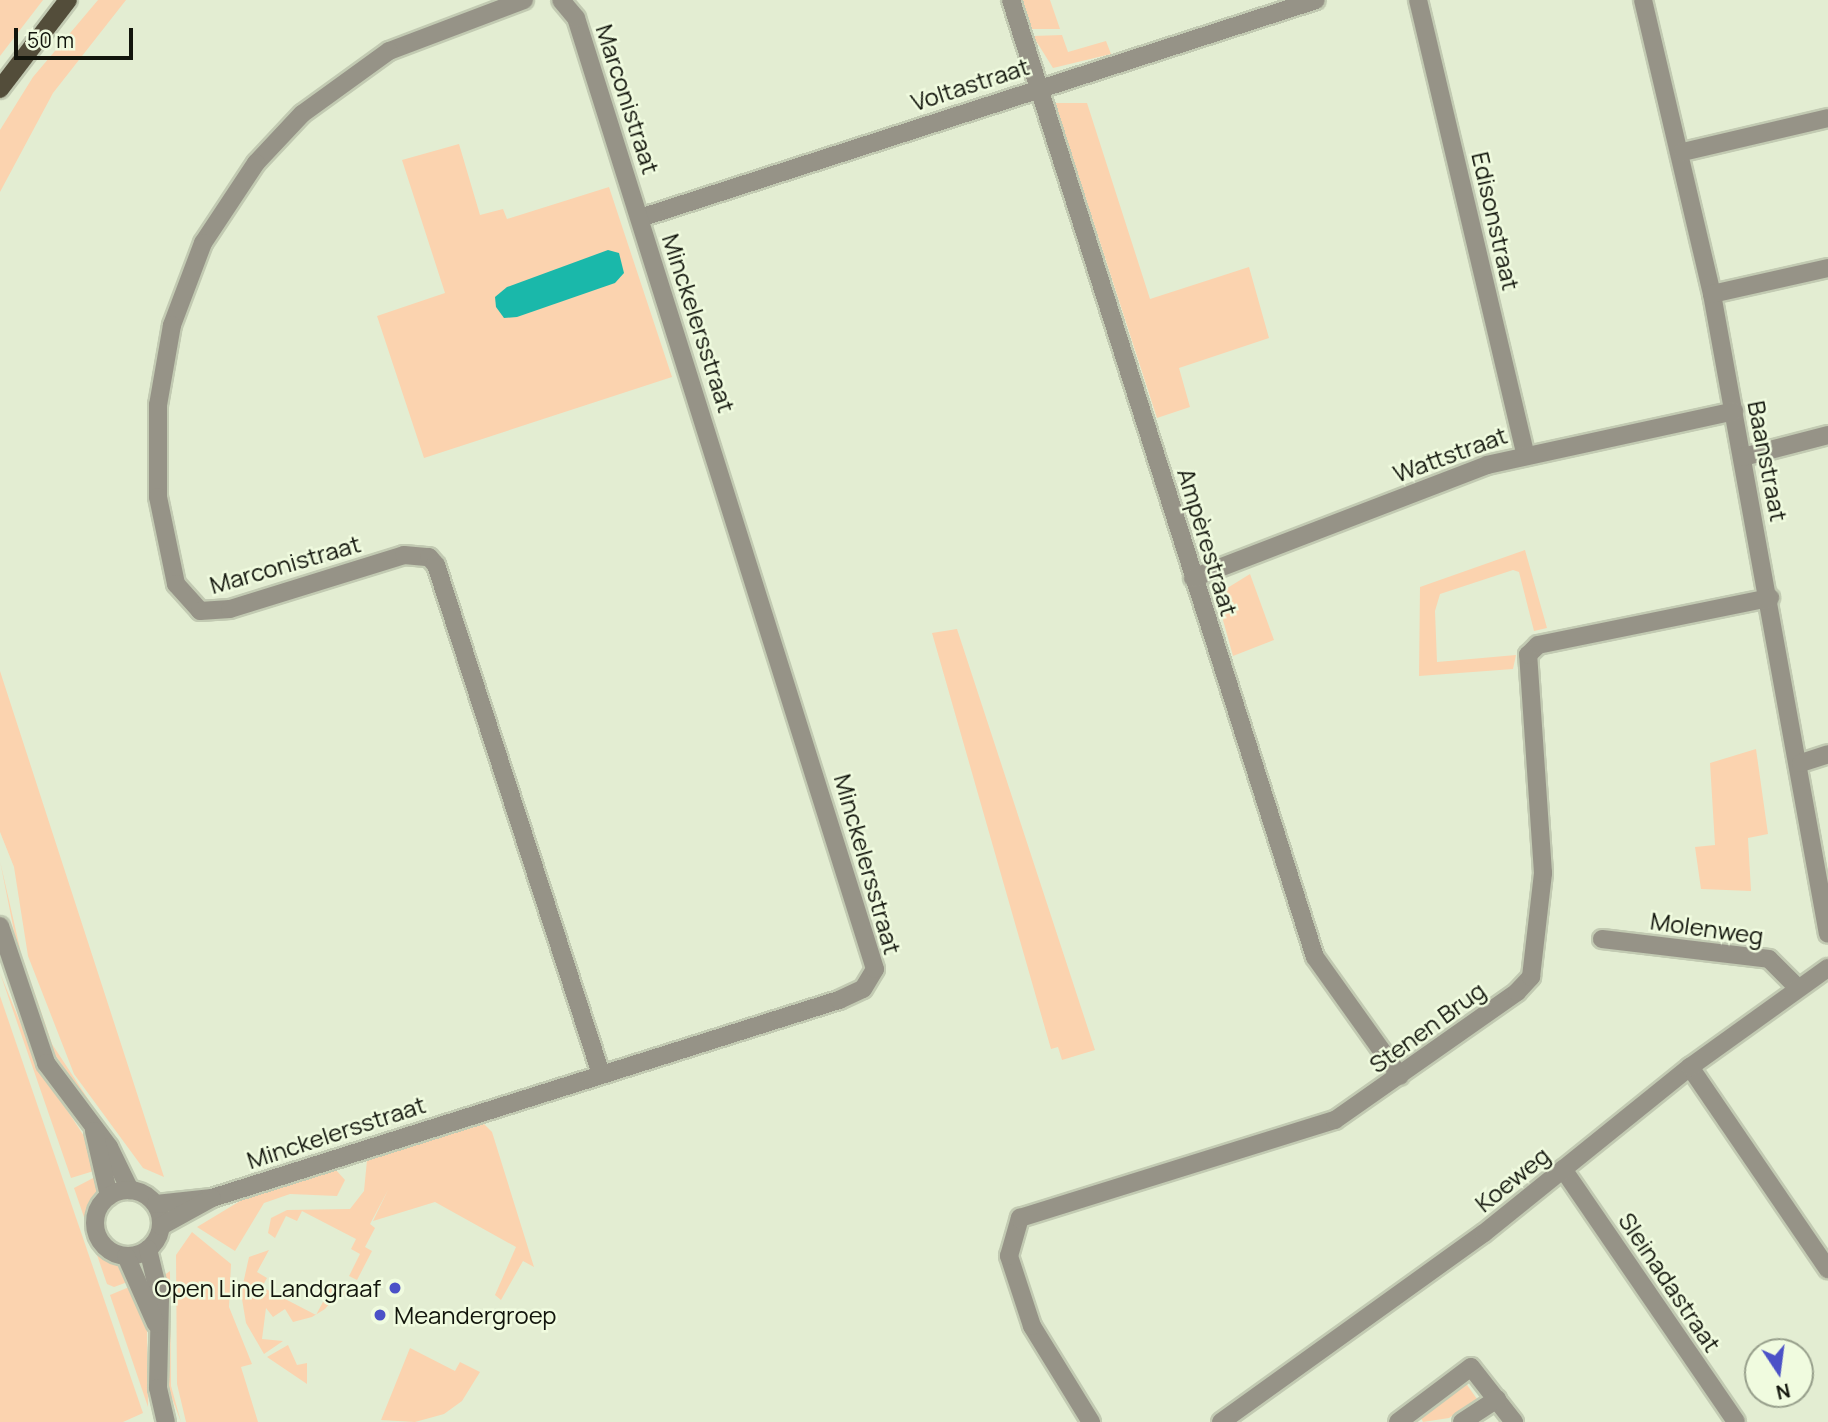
<!DOCTYPE html>
<html>
<head>
<meta charset="utf-8">
<style>
	body { margin:0 }
	#map { position:relative; width:1828px; height:1422px; overflow:hidden; background:#e3edd2; font-family:Manrope,sans-serif }
	div>[style] { position:absolute }
	.green>* { inset:0; background:#fbd3af }
	.water>* { inset:0; background:#1ab8aa }
	.roads { filter:drop-shadow(2px 0 #c2cab2) drop-shadow(-2px 0 #c2cab2) drop-shadow(0 2px #c2cab2) drop-shadow(0 -2px #c2cab2) }
	.minor>* { height:18px; margin:-9px; padding:0 9px; transform-origin:9px; border-radius:9px; background:#969387 }
	.minor>.ring { margin:-9px; padding:0; box-sizing:content-box; background:none; border:18px solid #969387; border-radius:50% }
	.major>* { height:18px; margin:-9px; padding:0 9px; transform-origin:9px; border-radius:9px; background:#534d3a }
	.dots>* { width:19px; height:19px; translate:-50% -50%; box-sizing:border-box; border:4px solid #f0fbdf; border-radius:50% }
	span { translate:-50% -50%; white-space:nowrap; text-align:center; line-height:1.15; -webkit-text-stroke:5px #f0fbdf; paint-order:stroke }
	.street-label { font-size:24px; color:#12150c }
	.poi-label { font-size:24px; color:#12150c }
	.right { translate:-100% -50%; text-align:right }
	.left { translate:0 -50%; text-align:left }
	.north { position:absolute; left:1744px; top:1338px; width:70px; height:70px; box-sizing:border-box; background:#f0fbdf; border:2px solid #979f8b; border-radius:50%; rotate:167deg; font-size:19px; font-weight:700; line-height:28px; text-align:center; color:#12150c }
	.north::after { content:''; display:block; margin:auto; width:24px; height:32px; background:#4b51c7; clip-path:polygon(50% 0,100% 100%,50% 72%,0 100%) }
	.scale { position:absolute; left:14px; top:28px; width:119px; height:32px; box-sizing:border-box; border:4px solid #12150c; border-top:0; padding-left:9px; font-size:21px; line-height:24px; white-space:nowrap; color:#12150c; -webkit-text-stroke:5px #f0fbdf; paint-order:stroke }
</style>
</head>
<body>
<div id="map">
	<div class="green">
		<i style="clip-path:polygon(0 0,43px 0,0 56px)"></i>
		<i style="clip-path:polygon(98px 0,126px 0,53px 93px,0 192px,0 130px,33px 77px)"></i>
		<i style="clip-path:polygon(1022px 0,1050px 0,1060px 29px,1032px 29px)"></i>
		<i style="clip-path:polygon(1062px 35px,1068px 52px,1106px 41px,1111px 54px,1053px 68px,1033px 36px)"></i>
		<i style="clip-path:polygon(1055px 103px,1087px 103px,1150px 299px,1249px 267px,1269px 338px,1179px 368px,1190px 407px,1157px 418px)"></i>
		<i style="clip-path:polygon(459px 144px,480px 215px,503px 209px,507px 219px,609px 187px,672px 377px,424px 458px,377px 316px,445px 293px,402px 160px)"></i>
		<i style="clip-path:polygon(1525px 550px,1547px 628px,1534px 631px,1519px 572px,1513px 570px,1440px 594px,1435px 611px,1437px 662px,1516px 655px,1513px 669px,1419px 676px,1420px 587px)"></i>
		<i style="clip-path:polygon(1250px 574px,1274px 640px,1233px 656px,1216px 595px)"></i>
		<i style="clip-path:polygon(957px 629px,1095px 1050px,1062px 1060px,1058px 1047px,1051px 1049px,932px 633px)"></i>
		<i style="clip-path:polygon(0 671px,122px 1047px,164px 1177px,143px 1168px,74px 1074px,28px 956px,14px 867px,0 832px)"></i>
		<i style="clip-path:polygon(1756px 749px,1768px 834px,1748px 838px,1751px 891px,1701px 889px,1695px 847px,1715px 845px,1710px 763px)"></i>
		<i style="clip-path:polygon(0 861px,21px 953px,52px 1044px,128px 1160px,51px 1049px,19px 956px)"></i>
		<i style="clip-path:polygon(0 973px,38px 1066px,84px 1136px,97px 1170px,71px 1178px)"></i>
		<i style="clip-path:polygon(0 996px,143px 1413px,123px 1422px,0 1422px)"></i>
		<i style="clip-path:polygon(484px 1124px,492px 1132px,534px 1267px,523px 1261px,501px 1300px,495px 1295px,516px 1247px,435px 1202px,373px 1221px,388px 1190px,370px 1224px,375px 1228px,365px 1247px,372px 1251px,357px 1280px,349px 1276px,360px 1254px,351px 1249px,356px 1239px,302px 1211px,297px 1221px,286px 1216px,275px 1238px,268px 1233px,271px 1218px,287px 1210px,350px 1209px,364px 1191px,367px 1160px)"></i>
		<i style="clip-path:polygon(336px 1170px,345px 1180px,337px 1196px,290px 1194px,264px 1203px,235px 1251px,197px 1227px,245px 1198px)"></i>
		<i style="clip-path:polygon(99px 1175px,93px 1235px,133px 1280px,114px 1287px,107px 1284px,74px 1188px)"></i>
		<i style="clip-path:polygon(192px 1232px,231px 1264px,229px 1307px,252px 1364px,241px 1367px,258px 1422px,186px 1422px,177px 1384px,176px 1255px)"></i>
		<i style="clip-path:polygon(269px 1250px,257px 1272px,267px 1278px,262px 1287px,316px 1315px,332px 1285px,350px 1294px,336px 1296px,325px 1309px,312px 1317px,293px 1322px,285px 1309px,273px 1317px,266px 1308px,262px 1339px,283px 1341px,264px 1354px,246px 1323px,241px 1293px,249px 1257px)"></i>
		<i style="clip-path:polygon(170px 1271px,171px 1386px,181px 1422px,169px 1390px,160px 1278px)"></i>
		<i style="clip-path:polygon(134px 1285px,147px 1330px,148px 1407px,110px 1295px)"></i>
		<i style="clip-path:polygon(288px 1345px,297px 1365px,307px 1363px,307px 1384px,267px 1357px)"></i>
		<i style="clip-path:polygon(410px 1348px,455px 1371px,460px 1362px,480px 1372px,462px 1401px,444px 1414px,415px 1422px,381px 1420px)"></i>
		<i style="clip-path:polygon(1465px 1382px,1477px 1399px,1449px 1418px,1423px 1422px,1419px 1414px)"></i>
	</div>
	<div class="water">
		<i style="clip-path:polygon(608px 250px,619px 253px,624px 273px,615px 283px,517px 317px,504px 318px,496px 307px,495px 297px,507px 287px)"></i>
	</div>
	<div class="roads">
		<div class="minor">
			<i style="left:524px;top:0;width:144px;rotate:159.3deg"></i>
			<i style="left:389px;top:51px;width:107px;rotate:144.1deg"></i>
			<i style="left:302px;top:114px;width:67px;rotate:133.2deg"></i>
			<i style="left:256px;top:163px;width:96px;rotate:123.5deg"></i>
			<i style="left:203px;top:243px;width:88px;rotate:110.7deg"></i>
			<i style="left:172px;top:325px;width:81px;rotate:99.9deg"></i>
			<i style="left:158px;top:405px;width:92px;rotate:90deg"></i>
			<i style="left:158px;top:497px;width:89px;rotate:78.3deg"></i>
			<i style="left:176px;top:584px;width:36px;rotate:48deg"></i>
			<i style="left:200px;top:611px;width:30px;rotate:-4deg"></i>
			<i style="left:230px;top:609px;width:182px;rotate:-17.2deg"></i>
			<i style="left:404px;top:555px;width:25px;rotate:5deg"></i>
			<i style="left:429px;top:557px;width:11px;rotate:49deg"></i>
			<i style="left:436px;top:565px;width:535px;rotate:72.04deg"></i>
			<i style="left:1011px;top:0;width:1004px;rotate:72.38deg"></i>
			<i style="left:1315px;top:957px;width:146px;rotate:54.5deg"></i>
			<i style="left:1418px;top:0;width:466px;rotate:76.7deg"></i>
			<i style="left:1643px;top:0;width:302px;rotate:76.8deg"></i>
			<i style="left:1712px;top:294px;width:650px;rotate:79.73deg"></i>
			<i style="left:1683px;top:152px;width:149px;rotate:-13.2deg"></i>
			<i style="left:640px;top:218px;width:710px;rotate:-17.87deg"></i>
			<i style="left:1712px;top:294px;width:119px;rotate:-12.6deg"></i>
			<i style="left:1743px;top:457px;width:88px;rotate:-14.5deg"></i>
			<i style="left:1193px;top:578px;width:315px;rotate:-21deg"></i>
			<i style="left:1487px;top:465px;width:253px;rotate:-12.3deg"></i>
			<i style="left:1801px;top:763px;width:28px;rotate:-18deg"></i>
			<i style="left:0;top:926px;width:145px;rotate:71.4deg"></i>
			<i style="left:46px;top:1063px;width:105px;rotate:53.1deg"></i>
			<i style="left:109px;top:1147px;width:48px;rotate:64deg"></i>
			<i style="left:1602px;top:939px;width:168px;rotate:6.8deg"></i>
			<i style="left:1769px;top:959px;width:38px;rotate:45deg"></i>
			<i style="left:1690px;top:1067px;width:245px;rotate:55.7deg"></i>
			<i style="left:94px;top:1131px;width:67px;rotate:77deg"></i>
			<i style="left:1563px;top:1169px;width:306px;rotate:55.6deg"></i>
			<i class="ring" style="left:95px;top:1190px;width:48px;height:48px"></i>
			<i style="left:156px;top:1204px;width:56px;rotate:-6.1deg"></i>
			<i style="left:212px;top:1198px;width:658px;rotate:-17.53deg"></i>
			<i style="left:839px;top:1000px;width:26px;rotate:-25deg"></i>
			<i style="left:863px;top:989px;width:23px;rotate:-59deg"></i>
			<i style="left:875px;top:969px;width:997px;rotate:-107.45deg"></i>
			<i style="left:576px;top:18px;width:23px;rotate:-130deg"></i>
			<i style="left:161px;top:1226px;width:58px;rotate:-28.8deg"></i>
			<i style="left:148px;top:1249px;width:51px;rotate:76.5deg"></i>
			<i style="left:160px;top:1299px;width:89px;rotate:91.3deg"></i>
			<i style="left:158px;top:1388px;width:35px;rotate:77deg"></i>
			<i style="left:126px;top:1256px;width:74px;rotate:66.2deg"></i>
			<i style="left:1091px;top:1422px;width:113px;rotate:-121.6deg"></i>
			<i style="left:1032px;top:1326px;width:74px;rotate:-108.2deg"></i>
			<i style="left:1009px;top:1256px;width:40px;rotate:-74deg"></i>
			<i style="left:1020px;top:1218px;width:330px;rotate:-17.3deg"></i>
			<i style="left:1335px;top:1120px;width:223px;rotate:-35.1deg"></i>
			<i style="left:1517px;top:992px;width:21px;rotate:-47deg"></i>
			<i style="left:1531px;top:977px;width:105px;rotate:-83.4deg"></i>
			<i style="left:1543px;top:873px;width:219px;rotate:-93.9deg"></i>
			<i style="left:1528px;top:655px;width:14px;rotate:-45deg"></i>
			<i style="left:1538px;top:645px;width:237px;rotate:-11.5deg"></i>
			<i style="left:1221px;top:1422px;width:324px;rotate:-35.7deg"></i>
			<i style="left:1484px;top:1233px;width:265px;rotate:-38.9deg"></i>
			<i style="left:1690px;top:1067px;width:170px;rotate:-35.7deg"></i>
			<i style="left:1398px;top:1422px;width:91px;rotate:-37deg"></i>
			<i style="left:1471px;top:1367px;width:70px;rotate:52deg"></i>
			<i style="left:1462px;top:1422px;width:42px;rotate:-33.3deg"></i>
		</div>
		<div class="major">
			<i style="left:0;top:89px;width:112px;rotate:-52.6deg"></i>
		</div>
	</div>
	<div class="dots">
		<i style="left:395px;top:1288px;background:#4b51c7"></i>
		<i style="left:380px;top:1315px;background:#4b51c7"></i>
	</div>
	<div class="street-label">
		<span style="left:970px;top:84px;rotate:-18deg">Voltastraat</span>
		<span style="left:628px;top:99px;rotate:72deg">Marconistraat</span>
		<span style="left:1496px;top:221px;rotate:77deg">Edisonstraat</span>
		<span style="left:699px;top:323px;rotate:72deg">Minckelersstraat</span>
		<span style="left:1450px;top:454px;rotate:-20deg">Wattstraat</span>
		<span style="left:1768px;top:461px;rotate:79deg">Baanstraat</span>
		<span style="left:1208px;top:542px;rotate:73deg">Ampèrestraat</span>
		<span style="left:285px;top:564px;rotate:-16deg">Marconistraat</span>
		<span style="left:868px;top:864px;rotate:74deg">Minckelersstraat</span>
		<span style="left:1707px;top:928px;rotate:8deg">Molenweg</span>
		<span style="left:1427px;top:1027px;rotate:-36deg">Stenen Brug</span>
		<span style="left:336px;top:1132px;rotate:-18deg">Minckelersstraat</span>
		<span style="left:1512px;top:1179px;rotate:-39deg">Koeweg</span>
		<span style="left:1670px;top:1282px;rotate:56deg">Sleinadastraat</span>
	</div>
	<div class="poi-label">
		<span class="right" style="left:381px;top:1288px">Open Line Landgraaf</span>
		<span class="left" style="left:394px;top:1315px">Meandergroep</span>
	</div>
	<div class="north">N</div>
	<div class="scale">50 m</div>
</div>
</body>
</html>
